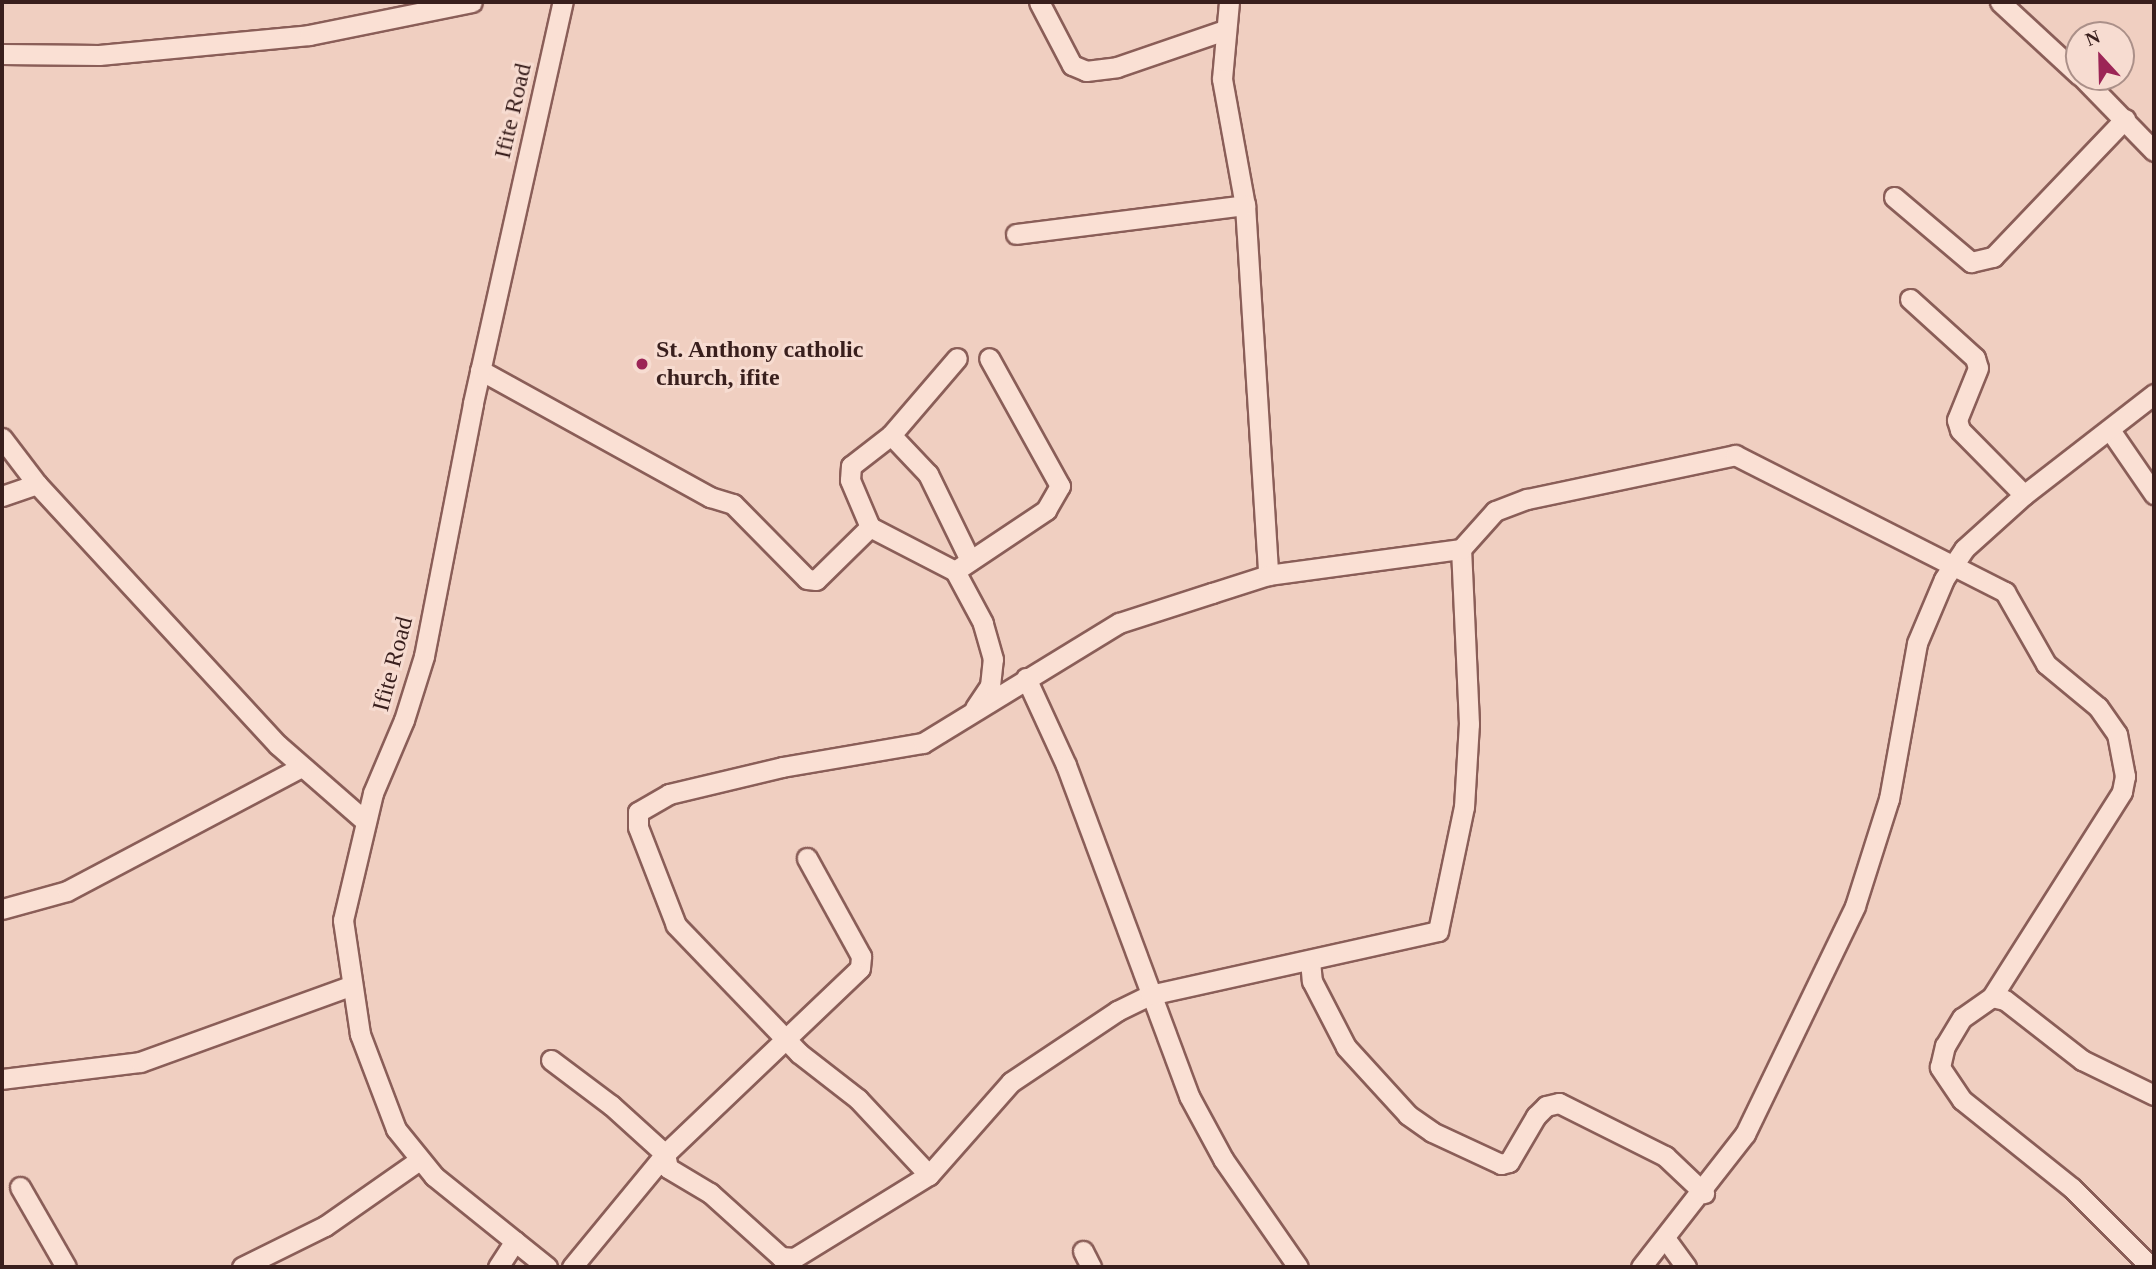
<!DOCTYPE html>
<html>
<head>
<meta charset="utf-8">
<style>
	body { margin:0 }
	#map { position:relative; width:2156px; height:1269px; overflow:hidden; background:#f0cfc1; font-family:Georgia,serif }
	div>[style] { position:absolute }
	.roads { filter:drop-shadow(2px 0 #8a5e58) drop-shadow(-2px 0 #8a5e58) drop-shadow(0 2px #8a5e58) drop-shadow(0 -2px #8a5e58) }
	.minor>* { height:19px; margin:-9.5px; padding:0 9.5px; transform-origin:9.5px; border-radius:9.5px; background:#fae0d4 }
	.dots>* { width:19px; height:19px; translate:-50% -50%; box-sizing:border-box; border:4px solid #f7dcd1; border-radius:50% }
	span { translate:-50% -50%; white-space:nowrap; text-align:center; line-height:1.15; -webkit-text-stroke:6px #f7dcd1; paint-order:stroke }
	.street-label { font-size:24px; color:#391f1d }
	.poi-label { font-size:24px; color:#391f1d; font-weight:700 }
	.left { translate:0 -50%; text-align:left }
	.frame { position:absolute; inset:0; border:4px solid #391f1d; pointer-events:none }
	.north { position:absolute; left:2065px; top:21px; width:70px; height:70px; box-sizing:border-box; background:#f7dcd1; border:2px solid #ab9089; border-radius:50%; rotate:338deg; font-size:19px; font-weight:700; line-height:28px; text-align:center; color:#391f1d }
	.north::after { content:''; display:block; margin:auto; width:24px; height:32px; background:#9c2556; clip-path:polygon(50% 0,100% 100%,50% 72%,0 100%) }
</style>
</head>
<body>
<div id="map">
	<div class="roads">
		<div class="minor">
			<i style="left:1039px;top:2px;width:71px;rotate:62.4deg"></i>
			<i style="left:1072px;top:65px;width:15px;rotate:23deg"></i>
			<i style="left:1086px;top:71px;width:31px;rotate:-7deg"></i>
			<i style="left:1117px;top:67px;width:114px;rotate:-18.9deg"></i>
			<i style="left:1229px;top:2px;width:77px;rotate:95.2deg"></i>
			<i style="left:1222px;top:79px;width:128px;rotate:79.7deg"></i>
			<i style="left:1245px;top:205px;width:371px;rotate:86.4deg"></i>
			<i style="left:2000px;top:2px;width:108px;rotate:42.7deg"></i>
			<i style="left:2px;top:54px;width:97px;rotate:0.6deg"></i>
			<i style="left:99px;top:55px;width:211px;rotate:-5.4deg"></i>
			<i style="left:309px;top:35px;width:166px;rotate:-11.4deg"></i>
			<i style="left:2082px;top:77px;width:103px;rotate:45.8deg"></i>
			<i style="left:1894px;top:197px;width:101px;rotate:40.2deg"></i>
			<i style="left:1971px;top:262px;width:23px;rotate:-13deg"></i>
			<i style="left:1993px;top:257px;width:191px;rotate:-46.3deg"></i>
			<i style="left:1016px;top:234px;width:231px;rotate:-7.2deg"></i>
			<i style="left:1910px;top:299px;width:88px;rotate:42.2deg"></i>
			<i style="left:1975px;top:358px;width:10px;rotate:73deg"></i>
			<i style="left:1978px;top:368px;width:56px;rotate:112deg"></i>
			<i style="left:1957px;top:420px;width:10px;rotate:73deg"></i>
			<i style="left:1960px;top:430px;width:91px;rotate:45.4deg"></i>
			<i style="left:480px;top:370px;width:263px;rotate:28.9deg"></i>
			<i style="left:710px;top:497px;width:24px;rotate:17deg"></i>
			<i style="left:733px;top:504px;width:105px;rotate:45.4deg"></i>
			<i style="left:807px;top:579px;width:9px;rotate:6deg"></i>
			<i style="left:816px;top:580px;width:76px;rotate:-44.5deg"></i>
			<i style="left:870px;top:527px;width:51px;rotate:-113.1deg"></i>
			<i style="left:850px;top:480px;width:14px;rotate:-86deg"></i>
			<i style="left:851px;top:466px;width:51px;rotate:-37.8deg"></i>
			<i style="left:891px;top:435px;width:101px;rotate:-49.4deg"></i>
			<i style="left:2110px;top:430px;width:78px;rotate:55.5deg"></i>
			<i style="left:891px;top:435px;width:54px;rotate:46.5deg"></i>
			<i style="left:928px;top:474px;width:96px;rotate:64deg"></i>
			<i style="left:2px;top:438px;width:58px;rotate:52.7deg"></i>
			<i style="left:37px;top:484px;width:355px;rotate:47.3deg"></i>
			<i style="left:278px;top:745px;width:116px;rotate:41.1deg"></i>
			<i style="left:2px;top:496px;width:37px;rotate:-19deg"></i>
			<i style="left:870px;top:527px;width:96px;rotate:27.4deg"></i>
			<i style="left:1026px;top:678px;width:96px;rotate:65.3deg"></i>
			<i style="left:1066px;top:765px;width:353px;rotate:69.6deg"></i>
			<i style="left:1189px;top:1096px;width:72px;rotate:61.6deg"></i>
			<i style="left:1223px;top:1159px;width:131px;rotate:55.2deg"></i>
			<i style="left:975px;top:708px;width:27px;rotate:-56deg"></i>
			<i style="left:990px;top:686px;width:27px;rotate:-84deg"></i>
			<i style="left:993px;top:659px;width:37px;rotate:-106deg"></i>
			<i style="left:983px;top:623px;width:59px;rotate:-118.3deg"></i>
			<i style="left:955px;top:571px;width:110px;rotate:-33.8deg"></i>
			<i style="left:1046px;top:510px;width:28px;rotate:-60deg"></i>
			<i style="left:1060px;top:486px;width:146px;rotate:-119deg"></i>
			<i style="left:2px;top:909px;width:67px;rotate:-15.5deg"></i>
			<i style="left:67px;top:891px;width:265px;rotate:-27.9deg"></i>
			<i style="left:1310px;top:960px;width:21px;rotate:85deg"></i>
			<i style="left:1312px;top:981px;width:74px;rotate:62.7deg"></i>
			<i style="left:1346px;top:1047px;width:92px;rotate:47.6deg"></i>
			<i style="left:1408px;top:1115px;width:29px;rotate:35deg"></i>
			<i style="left:1432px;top:1132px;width:76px;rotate:24.9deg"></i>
			<i style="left:1501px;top:1164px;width:8px;rotate:-14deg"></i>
			<i style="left:1509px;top:1162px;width:53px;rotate:-59.6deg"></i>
			<i style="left:1536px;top:1116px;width:14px;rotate:-45deg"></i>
			<i style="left:1546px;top:1106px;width:13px;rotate:-13deg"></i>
			<i style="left:1559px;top:1103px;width:119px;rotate:26.6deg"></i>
			<i style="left:1665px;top:1156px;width:54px;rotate:43.5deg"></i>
			<i style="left:551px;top:1060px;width:75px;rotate:36.9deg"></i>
			<i style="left:611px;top:1105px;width:73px;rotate:42.2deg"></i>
			<i style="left:665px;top:1154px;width:14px;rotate:78deg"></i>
			<i style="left:668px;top:1168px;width:49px;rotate:30.8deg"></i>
			<i style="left:710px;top:1193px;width:96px;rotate:42deg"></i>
			<i style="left:781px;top:1257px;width:13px;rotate:4deg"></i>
			<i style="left:794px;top:1258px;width:158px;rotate:-31.6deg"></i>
			<i style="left:929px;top:1175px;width:124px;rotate:-48.6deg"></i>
			<i style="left:1011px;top:1082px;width:128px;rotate:-33.8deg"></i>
			<i style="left:1117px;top:1011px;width:37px;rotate:-26deg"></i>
			<i style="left:1150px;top:995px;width:295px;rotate:-12.5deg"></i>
			<i style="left:1438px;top:931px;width:127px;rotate:-78.2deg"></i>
			<i style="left:1464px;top:807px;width:83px;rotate:-86.6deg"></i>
			<i style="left:1469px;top:724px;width:175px;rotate:-92.6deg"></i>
			<i style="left:1461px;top:549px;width:51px;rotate:-48.2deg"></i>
			<i style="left:1495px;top:511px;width:34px;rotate:-21deg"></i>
			<i style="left:1527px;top:499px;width:213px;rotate:-11.9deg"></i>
			<i style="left:1735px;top:455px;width:303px;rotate:26.9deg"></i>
			<i style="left:2005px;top:592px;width:83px;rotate:60.3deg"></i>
			<i style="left:2046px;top:664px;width:67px;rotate:39.6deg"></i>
			<i style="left:2098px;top:707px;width:33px;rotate:55deg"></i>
			<i style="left:2117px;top:734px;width:43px;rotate:79.2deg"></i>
			<i style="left:2125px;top:776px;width:16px;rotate:101deg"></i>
			<i style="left:2122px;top:792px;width:243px;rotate:122.4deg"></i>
			<i style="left:2px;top:1079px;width:139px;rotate:-7deg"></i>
			<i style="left:140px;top:1062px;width:223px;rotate:-19.9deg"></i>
			<i style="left:929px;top:1175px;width:104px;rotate:-133.1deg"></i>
			<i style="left:858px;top:1099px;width:75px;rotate:-142.1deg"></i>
			<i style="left:799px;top:1053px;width:178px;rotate:-133.9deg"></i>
			<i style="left:676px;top:925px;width:105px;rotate:-111.2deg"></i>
			<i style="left:638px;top:827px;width:15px;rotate:-90deg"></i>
			<i style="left:638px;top:812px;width:36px;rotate:-30deg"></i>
			<i style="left:669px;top:794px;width:116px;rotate:-13.4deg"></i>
			<i style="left:782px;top:767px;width:143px;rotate:-9.7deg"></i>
			<i style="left:923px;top:743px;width:230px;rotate:-31.5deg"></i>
			<i style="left:1119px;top:623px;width:98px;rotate:-17.9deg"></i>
			<i style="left:1212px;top:593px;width:59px;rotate:-17.8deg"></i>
			<i style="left:1268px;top:575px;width:195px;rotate:-7.7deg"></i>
			<i style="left:20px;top:1187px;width:92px;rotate:60.1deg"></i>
			<i style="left:1665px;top:1238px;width:36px;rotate:54deg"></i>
			<i style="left:1083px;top:1251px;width:18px;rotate:63deg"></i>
			<i style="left:242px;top:1267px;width:93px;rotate:-26.3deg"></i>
			<i style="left:325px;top:1226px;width:113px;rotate:-35deg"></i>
			<i style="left:498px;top:1267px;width:31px;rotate:-57deg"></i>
			<i style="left:547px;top:1267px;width:145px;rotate:-141.2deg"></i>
			<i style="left:434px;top:1176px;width:60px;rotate:-129deg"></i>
			<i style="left:396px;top:1129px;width:102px;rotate:-110.8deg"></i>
			<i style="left:360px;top:1034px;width:115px;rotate:-98.5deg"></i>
			<i style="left:343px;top:920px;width:130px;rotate:-76.7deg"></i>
			<i style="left:373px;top:793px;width:79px;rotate:-67deg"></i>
			<i style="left:404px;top:720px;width:67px;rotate:-72.6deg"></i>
			<i style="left:424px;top:656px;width:258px;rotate:-79deg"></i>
			<i style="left:473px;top:403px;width:411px;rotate:-77.4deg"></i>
			<i style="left:572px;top:1267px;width:146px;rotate:-50.5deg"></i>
			<i style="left:665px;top:1154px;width:269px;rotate:-43.6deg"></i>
			<i style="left:860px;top:968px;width:12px;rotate:-85deg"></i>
			<i style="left:861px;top:956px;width:112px;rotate:-118.9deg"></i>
			<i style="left:1641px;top:1267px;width:169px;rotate:-52deg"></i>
			<i style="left:1745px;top:1134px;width:253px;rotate:-64.2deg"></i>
			<i style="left:1855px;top:906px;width:112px;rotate:-72.4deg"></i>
			<i style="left:1889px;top:799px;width:158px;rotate:-79.8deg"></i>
			<i style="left:1917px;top:643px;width:69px;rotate:-67.1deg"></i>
			<i style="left:1944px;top:579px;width:36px;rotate:-56deg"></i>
			<i style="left:1964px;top:549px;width:81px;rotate:-42deg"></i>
			<i style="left:2024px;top:495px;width:165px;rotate:-37.8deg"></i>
			<i style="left:2151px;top:1267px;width:112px;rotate:-135deg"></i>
			<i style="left:2072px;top:1188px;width:141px;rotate:-141.3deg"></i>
			<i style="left:1962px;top:1100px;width:40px;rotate:-124deg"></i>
			<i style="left:1940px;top:1067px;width:22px;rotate:-77deg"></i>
			<i style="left:1945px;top:1046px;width:33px;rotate:-59deg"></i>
			<i style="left:1962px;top:1018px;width:37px;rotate:-35deg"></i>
			<i style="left:1992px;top:997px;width:13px;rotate:13deg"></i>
			<i style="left:2005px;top:1000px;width:98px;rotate:37.9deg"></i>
			<i style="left:2082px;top:1060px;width:80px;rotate:25.9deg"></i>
		</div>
	</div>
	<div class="dots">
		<i style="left:642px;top:364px;background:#9c2556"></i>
	</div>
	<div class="street-label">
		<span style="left:513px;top:111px;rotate:-77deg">Ifite Road</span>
		<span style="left:393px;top:664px;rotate:-75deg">Ifite Road</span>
	</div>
	<div class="poi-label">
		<span class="left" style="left:656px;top:364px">St. Anthony catholic<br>church, ifite</span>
	</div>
	<div class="frame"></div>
	<div class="north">N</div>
</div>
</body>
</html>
